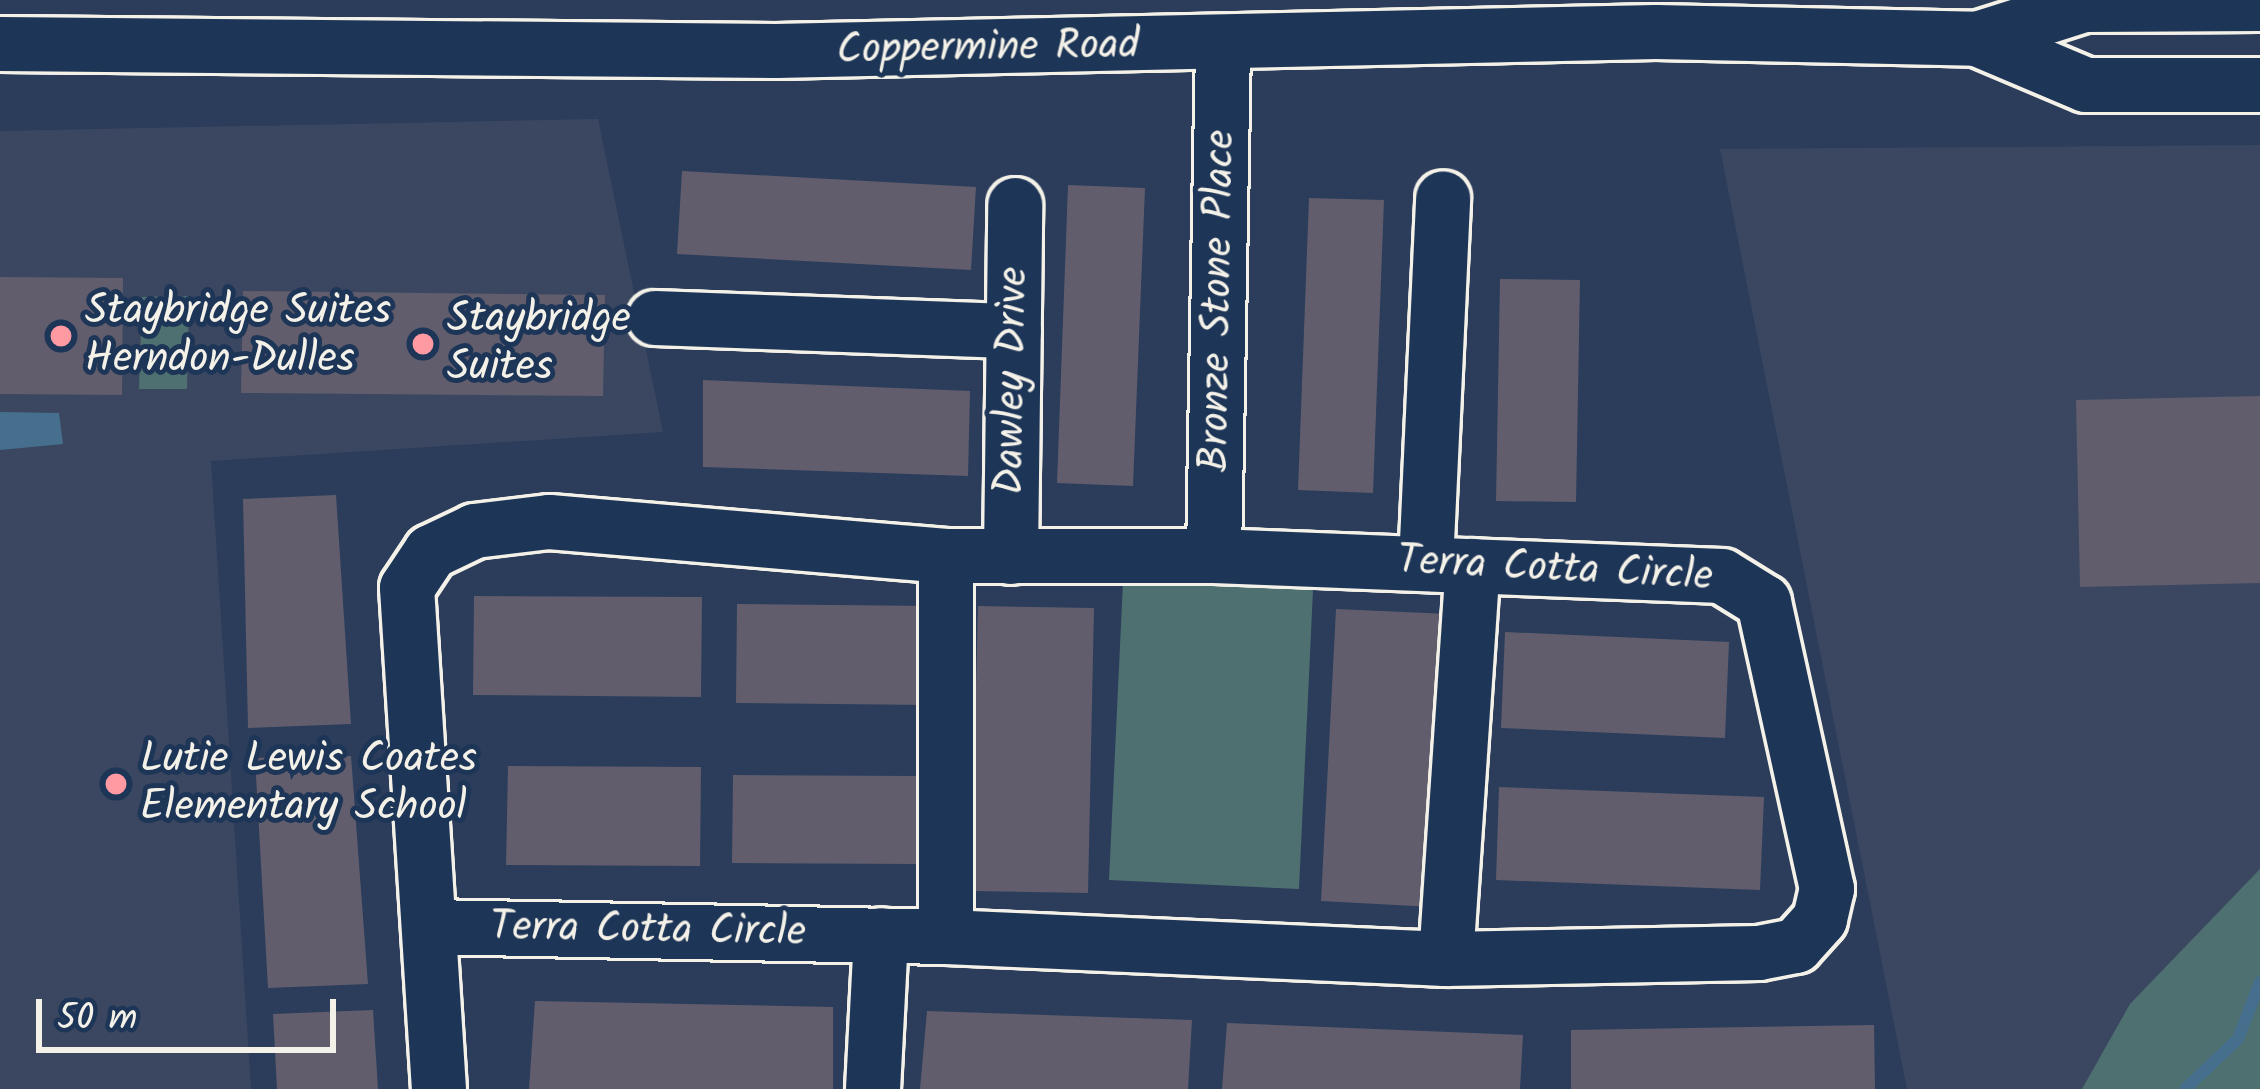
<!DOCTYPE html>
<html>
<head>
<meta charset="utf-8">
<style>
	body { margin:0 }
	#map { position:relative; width:2260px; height:1089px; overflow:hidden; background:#2b3d5b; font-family:Kalam,sans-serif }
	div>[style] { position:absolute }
	.built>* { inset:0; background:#3b4760 }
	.green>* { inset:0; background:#4e7070 }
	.water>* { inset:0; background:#456f8d }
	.stream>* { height:12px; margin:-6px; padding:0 6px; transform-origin:6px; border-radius:6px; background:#456f8d }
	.building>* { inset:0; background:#615d6d }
	.roads { filter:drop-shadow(3px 0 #f4f1e8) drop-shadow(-3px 0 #f4f1e8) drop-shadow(0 3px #f4f1e8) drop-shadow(0 -3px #f4f1e8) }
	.minor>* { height:54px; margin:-27px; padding:0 27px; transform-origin:27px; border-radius:27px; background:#1d3557 }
	.dots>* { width:33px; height:33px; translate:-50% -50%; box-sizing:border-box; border:6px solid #1d3557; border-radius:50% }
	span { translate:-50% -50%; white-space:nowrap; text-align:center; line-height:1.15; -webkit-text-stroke:10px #1d3557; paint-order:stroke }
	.street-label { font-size:42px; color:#f4f1e8 }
	.poi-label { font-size:42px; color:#f4f1e8 }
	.left { translate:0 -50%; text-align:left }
	.scale { position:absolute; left:36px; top:999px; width:300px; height:54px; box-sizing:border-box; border:6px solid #f4f1e8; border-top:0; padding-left:15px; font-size:36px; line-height:42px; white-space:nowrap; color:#f4f1e8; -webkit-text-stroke:9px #1d3557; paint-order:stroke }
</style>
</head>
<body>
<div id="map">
	<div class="built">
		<i style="clip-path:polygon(598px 119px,663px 432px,211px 461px,251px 1089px,0 1089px,0 131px)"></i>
		<i style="clip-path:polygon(2260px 145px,2260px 877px,2092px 1089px,1907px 1089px,1720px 149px)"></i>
	</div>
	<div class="green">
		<i style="clip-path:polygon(189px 296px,187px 389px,139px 389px,142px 297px)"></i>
		<i style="clip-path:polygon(1123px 582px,1313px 590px,1299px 889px,1109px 880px)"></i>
		<i style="clip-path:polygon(2260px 869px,2260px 1089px,2082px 1089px,2130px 1004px)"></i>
	</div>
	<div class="water">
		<i style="clip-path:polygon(0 412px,59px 413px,63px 444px,0 450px)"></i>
	</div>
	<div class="stream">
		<i style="left:2185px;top:1089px;width:73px;rotate:-43.3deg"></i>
		<i style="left:2238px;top:1039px;width:61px;rotate:-68.9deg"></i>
	</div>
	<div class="building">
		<i style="clip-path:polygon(682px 171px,976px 187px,971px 270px,677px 254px)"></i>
		<i style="clip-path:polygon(1068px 185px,1145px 188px,1133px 486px,1057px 483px)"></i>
		<i style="clip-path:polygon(1309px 198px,1384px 200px,1373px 493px,1298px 490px)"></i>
		<i style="clip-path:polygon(0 277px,123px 278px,122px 395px,0 394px)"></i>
		<i style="clip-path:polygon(1500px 279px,1580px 280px,1576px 502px,1496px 501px)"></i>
		<i style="clip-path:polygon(243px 291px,605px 295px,603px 396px,241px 393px)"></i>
		<i style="clip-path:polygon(703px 380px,970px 391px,968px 476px,703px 467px)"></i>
		<i style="clip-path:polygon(2260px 396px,2260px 583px,2080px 587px,2076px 400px)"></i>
		<i style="clip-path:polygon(336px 495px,351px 724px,248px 728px,243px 499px)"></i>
		<i style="clip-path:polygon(474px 596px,702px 597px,701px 697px,473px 695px)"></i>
		<i style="clip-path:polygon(737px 604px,932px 606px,931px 705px,736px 703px)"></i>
		<i style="clip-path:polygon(978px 606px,1094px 608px,1088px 893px,971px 891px)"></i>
		<i style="clip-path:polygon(1336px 609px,1449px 614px,1433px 907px,1321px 901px)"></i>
		<i style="clip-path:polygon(1505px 632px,1729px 642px,1725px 738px,1501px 728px)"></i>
		<i style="clip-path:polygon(351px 756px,368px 984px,268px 988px,255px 758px)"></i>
		<i style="clip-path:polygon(508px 766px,701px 767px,700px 866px,506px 865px)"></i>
		<i style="clip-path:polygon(733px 775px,916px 776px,916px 864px,732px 863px)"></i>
		<i style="clip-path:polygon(1499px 787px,1764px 797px,1760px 890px,1496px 880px)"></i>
		<i style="clip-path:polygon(535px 1001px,833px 1007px,833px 1089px,529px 1089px)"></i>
		<i style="clip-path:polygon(373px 1010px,378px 1089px,277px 1089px,273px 1014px)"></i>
		<i style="clip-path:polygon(927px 1011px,1192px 1020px,1188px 1089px,920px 1089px)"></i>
		<i style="clip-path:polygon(1227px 1023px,1523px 1035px,1520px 1089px,1222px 1089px)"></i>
		<i style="clip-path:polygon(1874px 1025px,1875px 1089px,1571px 1089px,1571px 1030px)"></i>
	</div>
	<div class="roads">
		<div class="minor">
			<i style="left:1977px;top:39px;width:118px;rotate:22.9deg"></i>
			<i style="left:2086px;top:85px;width:174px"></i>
			<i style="left:0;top:44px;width:776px;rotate:0.52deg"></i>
			<i style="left:776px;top:51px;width:880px;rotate:-1.24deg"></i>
			<i style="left:1656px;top:32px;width:321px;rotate:1.2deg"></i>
			<i style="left:1977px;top:39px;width:112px;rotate:-17.6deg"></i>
			<i style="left:2084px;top:5px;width:176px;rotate:-0.3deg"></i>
			<i style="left:655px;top:318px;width:359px;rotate:2.1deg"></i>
			<i style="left:946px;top:556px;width:381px;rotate:90deg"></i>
			<i style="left:1214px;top:556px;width:510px;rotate:-88.99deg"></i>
			<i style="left:1011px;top:557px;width:352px;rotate:-89.3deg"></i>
			<i style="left:1426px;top:563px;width:365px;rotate:-87.3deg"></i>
			<i style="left:429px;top:927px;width:517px;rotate:1.11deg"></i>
			<i style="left:946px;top:937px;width:500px;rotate:2.52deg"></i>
			<i style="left:1446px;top:959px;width:313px;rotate:-1.1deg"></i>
			<i style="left:1759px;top:953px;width:38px;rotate:-11deg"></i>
			<i style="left:1796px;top:946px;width:36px;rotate:-48deg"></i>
			<i style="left:1820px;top:919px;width:31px;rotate:-77deg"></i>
			<i style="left:1827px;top:889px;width:294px;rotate:-102.4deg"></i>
			<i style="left:1764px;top:602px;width:49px;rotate:-148.2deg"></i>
			<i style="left:1722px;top:576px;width:508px;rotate:-177.75deg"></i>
			<i style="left:1214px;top:556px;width:268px;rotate:180deg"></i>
			<i style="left:946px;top:556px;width:398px;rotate:-175.1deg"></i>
			<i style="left:549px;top:522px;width:75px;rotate:173.1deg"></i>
			<i style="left:475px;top:531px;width:49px;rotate:154.5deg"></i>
			<i style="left:431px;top:552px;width:43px;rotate:123.7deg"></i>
			<i style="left:407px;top:588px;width:502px;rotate:86.35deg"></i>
			<i style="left:1446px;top:959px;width:394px;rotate:-86.1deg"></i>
			<i style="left:873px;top:1089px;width:154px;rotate:-87deg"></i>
		</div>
	</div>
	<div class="dots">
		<i style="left:61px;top:336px;background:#ff9aa2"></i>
		<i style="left:423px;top:344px;background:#ff9aa2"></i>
		<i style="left:116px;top:784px;background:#ff9aa2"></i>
	</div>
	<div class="street-label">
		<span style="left:988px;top:49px;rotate:-1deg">Coppermine Road</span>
		<span style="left:1219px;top:301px;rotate:-89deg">Bronze Stone Place</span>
		<span style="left:1013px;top:381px;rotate:-89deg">Dawley Drive</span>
		<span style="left:1555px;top:570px;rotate:3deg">Terra Cotta Circle</span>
		<span style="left:648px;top:931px;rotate:1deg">Terra Cotta Circle</span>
	</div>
	<div class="poi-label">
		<span class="left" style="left:85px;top:336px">Staybridge Suites<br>Herndon-Dulles</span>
		<span class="left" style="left:447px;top:344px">Staybridge<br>Suites</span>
		<span class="left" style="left:140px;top:784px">Lutie Lewis Coates<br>Elementary School</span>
	</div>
	<div class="scale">50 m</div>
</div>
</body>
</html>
